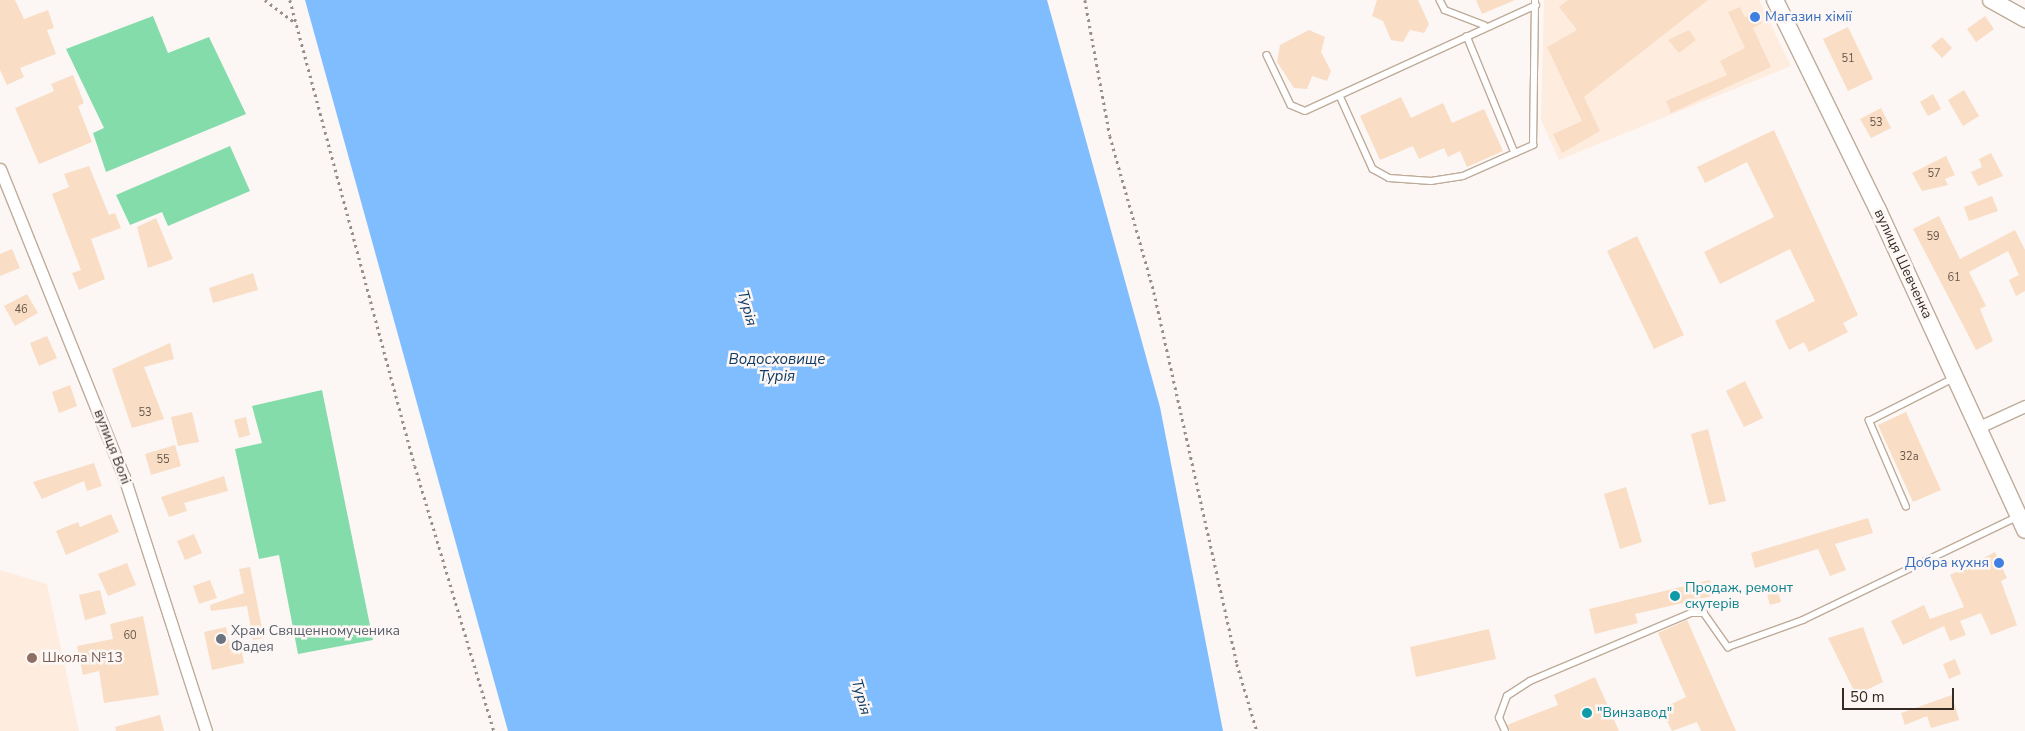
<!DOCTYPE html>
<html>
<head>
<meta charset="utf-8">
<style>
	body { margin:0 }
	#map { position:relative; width:2025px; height:731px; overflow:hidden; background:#fcf7f4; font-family:"Nunito Sans",sans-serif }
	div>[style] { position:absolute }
	.built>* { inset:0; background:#feeddf }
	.green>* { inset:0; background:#84dcaa }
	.water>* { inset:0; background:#80bdfe }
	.building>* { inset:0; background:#f9ddc5 }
	.path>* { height:2.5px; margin-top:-1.25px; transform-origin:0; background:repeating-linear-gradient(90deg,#968f8a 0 2.5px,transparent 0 6.5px) }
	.roads { filter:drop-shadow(1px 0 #bfab99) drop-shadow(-1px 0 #bfab99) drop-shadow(0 1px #bfab99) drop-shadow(0 -1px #bfab99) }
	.lane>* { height:5.5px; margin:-2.75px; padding:0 2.75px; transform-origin:2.75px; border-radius:2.75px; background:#fff }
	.street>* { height:11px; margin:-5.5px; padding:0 5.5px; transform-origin:5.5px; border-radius:5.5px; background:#fff }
	.secondary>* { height:16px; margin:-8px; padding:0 8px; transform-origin:8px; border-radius:8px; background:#fff }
	.dots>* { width:14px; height:14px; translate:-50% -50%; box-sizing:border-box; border:2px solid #fcf7f4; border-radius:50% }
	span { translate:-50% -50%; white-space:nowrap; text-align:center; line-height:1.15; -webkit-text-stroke:5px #fcf7f4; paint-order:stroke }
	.number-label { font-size:11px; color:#65584c }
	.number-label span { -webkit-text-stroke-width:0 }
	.shop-label { font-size:14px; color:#366cbe }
	.left { translate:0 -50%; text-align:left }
	.right { translate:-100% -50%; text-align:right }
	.street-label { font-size:14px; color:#342b24 }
	.culture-label { font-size:14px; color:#0d838f }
	.worship-label { font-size:14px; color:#5b616d }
	.education-label { font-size:14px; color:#785e54 }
	.water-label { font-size:15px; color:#0f3b64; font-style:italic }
	.scale { position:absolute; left:1842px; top:688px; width:112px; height:22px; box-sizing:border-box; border:2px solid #342b24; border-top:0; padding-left:6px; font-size:15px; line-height:18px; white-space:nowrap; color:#342b24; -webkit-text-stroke:4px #fcf7f4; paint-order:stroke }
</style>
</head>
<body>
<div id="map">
	<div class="built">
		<i style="clip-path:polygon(1544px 0,1759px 0,1791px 66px,1559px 160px,1541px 120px)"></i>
		<i style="clip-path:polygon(0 570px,47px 584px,79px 731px,0 731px)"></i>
	</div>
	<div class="green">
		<i style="clip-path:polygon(153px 16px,168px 53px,209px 37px,246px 114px,106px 172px,93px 133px,104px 128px,66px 49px)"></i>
		<i style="clip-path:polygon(230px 146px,250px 191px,168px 226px,162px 212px,130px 225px,116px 195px)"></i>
		<i style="clip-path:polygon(322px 390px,373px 640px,298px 654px,279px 555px,259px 559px,235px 449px,262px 443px,252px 406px)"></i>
	</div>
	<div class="water">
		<i style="clip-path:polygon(305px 0,1047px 0,1160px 407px,1223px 731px,508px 731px)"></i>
	</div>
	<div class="building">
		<i style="clip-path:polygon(0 0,15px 0,24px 19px,48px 10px,54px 28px,47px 30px,56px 54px,20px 68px,24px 77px,7px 85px,0 70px)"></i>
		<i style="clip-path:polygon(1377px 0,1418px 0,1429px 24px,1424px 33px,1410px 30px,1403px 42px,1391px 40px,1383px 21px,1372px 16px)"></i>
		<i style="clip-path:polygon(1476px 0,1515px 0,1482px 14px)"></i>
		<i style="clip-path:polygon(1568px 0,1708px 0,1584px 97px,1600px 131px,1562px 153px,1553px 134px,1582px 121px,1547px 47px,1577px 30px,1559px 7px)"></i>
		<i style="clip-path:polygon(1740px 7px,1745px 17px,1756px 12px,1762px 23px,1753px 28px,1771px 67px,1671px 113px,1666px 101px,1727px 75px,1720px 61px,1745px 48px,1728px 12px)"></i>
		<i style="clip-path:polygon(1985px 16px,1994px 29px,1976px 42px,1967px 29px)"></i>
		<i style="clip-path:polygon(1848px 27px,1873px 79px,1848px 91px,1823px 39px)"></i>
		<i style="clip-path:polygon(1309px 30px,1325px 37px,1321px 52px,1331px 71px,1327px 81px,1312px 76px,1307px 89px,1294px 88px,1277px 62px,1280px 45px)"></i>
		<i style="clip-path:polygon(1689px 30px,1696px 40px,1679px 53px,1668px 40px)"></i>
		<i style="clip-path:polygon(1942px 37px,1952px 48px,1942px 58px,1931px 46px)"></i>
		<i style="clip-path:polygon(73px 75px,84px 103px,78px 106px,92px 142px,39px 164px,15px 108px,54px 91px,51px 84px)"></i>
		<i style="clip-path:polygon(1964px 90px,1979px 116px,1963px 126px,1948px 100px)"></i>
		<i style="clip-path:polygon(1933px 94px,1941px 109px,1928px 116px,1920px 102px)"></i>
		<i style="clip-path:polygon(1401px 97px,1411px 118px,1443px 103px,1452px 123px,1484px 109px,1503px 151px,1467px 167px,1460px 151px,1448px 157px,1444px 148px,1419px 159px,1413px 146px,1380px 160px,1360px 116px)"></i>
		<i style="clip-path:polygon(1881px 108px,1891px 128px,1871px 138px,1860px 119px)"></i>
		<i style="clip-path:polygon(1774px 130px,1858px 315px,1843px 323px,1848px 332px,1809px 352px,1804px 342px,1789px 350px,1775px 321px,1815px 301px,1790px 249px,1720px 284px,1704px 252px,1774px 217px,1747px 162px,1705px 183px,1697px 167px)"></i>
		<i style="clip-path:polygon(1991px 153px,2003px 176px,1978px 186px,1971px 172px,1982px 167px,1979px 159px)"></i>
		<i style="clip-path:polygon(1946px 156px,1955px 175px,1945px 179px,1948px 185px,1922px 191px,1912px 173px)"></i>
		<i style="clip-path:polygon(89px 166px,109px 215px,115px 213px,121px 228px,91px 239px,105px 279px,79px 290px,72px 273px,81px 270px,52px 194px,69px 187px,64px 174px)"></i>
		<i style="clip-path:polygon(1992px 196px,1998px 211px,1969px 221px,1964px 207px)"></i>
		<i style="clip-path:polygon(1939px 216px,1960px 259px,2015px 230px,2025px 250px,2025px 291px,2016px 296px,2009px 280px,2019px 275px,2008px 251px,1969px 272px,1986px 306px,1980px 309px,1993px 341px,1976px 350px,1913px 229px)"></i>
		<i style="clip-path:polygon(156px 218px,173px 259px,148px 268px,137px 227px)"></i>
		<i style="clip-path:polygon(1637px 236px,1684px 335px,1654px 349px,1607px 251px)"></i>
		<i style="clip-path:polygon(12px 249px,20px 268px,0 276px,0 254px)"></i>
		<i style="clip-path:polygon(253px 273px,258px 290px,213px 303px,209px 288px)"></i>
		<i style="clip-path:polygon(27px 294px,38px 313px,15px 326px,4px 306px)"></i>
		<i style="clip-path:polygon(47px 336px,57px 358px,39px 366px,30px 343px)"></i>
		<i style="clip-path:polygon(170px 343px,174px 359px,144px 367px,164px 419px,132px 428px,112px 369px)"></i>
		<i style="clip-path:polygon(1745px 381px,1763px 418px,1744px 427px,1726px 391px)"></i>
		<i style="clip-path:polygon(70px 385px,77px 406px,59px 413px,52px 392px)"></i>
		<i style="clip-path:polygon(192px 412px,199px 442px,178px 446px,171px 417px)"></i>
		<i style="clip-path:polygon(1906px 412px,1941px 490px,1913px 502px,1878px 425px)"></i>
		<i style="clip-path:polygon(246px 417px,250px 435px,239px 438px,234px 420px)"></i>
		<i style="clip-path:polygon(1708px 429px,1726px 501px,1709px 505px,1691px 434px)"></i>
		<i style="clip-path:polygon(175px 445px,181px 466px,151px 475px,145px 454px)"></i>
		<i style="clip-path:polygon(94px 463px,102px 486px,87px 491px,84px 481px,42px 499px,33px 482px)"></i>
		<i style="clip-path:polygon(224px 476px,228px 491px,184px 503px,187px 511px,169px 517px,161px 497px)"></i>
		<i style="clip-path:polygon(1626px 487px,1642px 542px,1620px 549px,1604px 494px)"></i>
		<i style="clip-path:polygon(111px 514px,119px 532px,66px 555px,56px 531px,78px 522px,80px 527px)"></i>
		<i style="clip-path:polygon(1868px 518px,1873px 533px,1835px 544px,1846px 570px,1830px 576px,1818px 549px,1755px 568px,1751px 553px)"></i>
		<i style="clip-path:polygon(194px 534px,202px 553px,185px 560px,177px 541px)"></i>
		<i style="clip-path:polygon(1995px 552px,2007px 578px,2001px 581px,2017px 625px,1991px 635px,1981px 613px,1960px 621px,1966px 635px,1950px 641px,1944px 626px,1903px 645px,1891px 621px,1924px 605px,1930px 619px,1964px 607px,1950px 575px)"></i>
		<i style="clip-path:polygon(127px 563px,136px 585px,108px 596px,98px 574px)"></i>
		<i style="clip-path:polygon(250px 567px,264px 638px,253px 640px,247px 606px,211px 611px,210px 605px,244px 593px,239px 569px)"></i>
		<i style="clip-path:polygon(210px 580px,217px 598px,199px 604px,193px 586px)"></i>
		<i style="clip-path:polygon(1710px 580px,1713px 596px,1635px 614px,1638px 623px,1595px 634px,1589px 609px)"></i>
		<i style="clip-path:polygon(1777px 587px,1781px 602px,1770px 605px,1766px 590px)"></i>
		<i style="clip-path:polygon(100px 590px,106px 614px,85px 620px,79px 595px)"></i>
		<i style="clip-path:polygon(143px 616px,159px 695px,104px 703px,99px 671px,83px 675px,77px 646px,113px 639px,110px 624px)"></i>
		<i style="clip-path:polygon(1687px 620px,1736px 731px,1701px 731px,1697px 722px,1672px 731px,1661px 709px,1686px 697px,1658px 633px)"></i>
		<i style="clip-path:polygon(226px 627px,231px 649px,241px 647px,244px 663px,212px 670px,204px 632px)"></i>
		<i style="clip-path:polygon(1863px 627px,1883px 682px,1856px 695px,1828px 638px)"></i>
		<i style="clip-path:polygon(1489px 629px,1496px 659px,1416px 677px,1410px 647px)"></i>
		<i style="clip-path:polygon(1955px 659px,1961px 674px,1949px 679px,1943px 664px)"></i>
		<i style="clip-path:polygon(1595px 677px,1619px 731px,1510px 731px,1507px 725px,1558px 705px,1554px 695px)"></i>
		<i style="clip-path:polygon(1952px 695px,1959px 720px,1931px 728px,1927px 716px,1905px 725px,1901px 713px)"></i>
		<i style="clip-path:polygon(160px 715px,164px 731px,116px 731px,115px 727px)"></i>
	</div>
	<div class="path">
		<i style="left:265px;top:0;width:39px;rotate:37deg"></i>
		<i style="left:290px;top:0;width:482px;rotate:75deg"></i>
		<i style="left:415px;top:466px;width:277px;rotate:73.4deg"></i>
		<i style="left:1085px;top:0;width:138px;rotate:79.6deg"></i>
		<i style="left:1110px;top:136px;width:162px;rotate:74.2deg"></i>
		<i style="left:1154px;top:292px;width:381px;rotate:77.4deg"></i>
		<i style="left:1237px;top:664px;width:70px;rotate:73.4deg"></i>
	</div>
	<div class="roads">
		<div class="lane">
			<i style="left:1440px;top:0;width:11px;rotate:63deg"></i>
			<i style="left:1445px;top:10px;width:42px;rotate:21deg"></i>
			<i style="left:1467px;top:36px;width:126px;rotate:67.7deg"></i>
			<i style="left:1515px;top:153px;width:20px;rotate:-24deg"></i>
			<i style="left:1533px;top:145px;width:145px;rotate:-89.2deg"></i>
			<i style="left:1267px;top:55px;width:55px;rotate:64.4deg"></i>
			<i style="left:1291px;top:105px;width:15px;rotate:23deg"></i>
			<i style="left:1305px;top:111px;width:254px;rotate:-24.6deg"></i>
			<i style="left:1340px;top:96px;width:80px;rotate:65.7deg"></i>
			<i style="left:1373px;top:169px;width:18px;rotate:29deg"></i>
			<i style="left:1389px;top:178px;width:42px;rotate:4.1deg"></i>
			<i style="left:1431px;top:181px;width:32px;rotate:-9deg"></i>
			<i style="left:1463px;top:176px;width:57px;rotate:-23.9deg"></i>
			<i style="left:1906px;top:507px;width:94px;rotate:-113.3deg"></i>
			<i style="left:1869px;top:421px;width:95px;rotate:-26.8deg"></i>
			<i style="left:1505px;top:731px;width:14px;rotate:-115deg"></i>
			<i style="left:1499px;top:718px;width:23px;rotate:-70deg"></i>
			<i style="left:1507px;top:696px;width:27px;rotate:-33deg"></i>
			<i style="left:1530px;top:681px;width:175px;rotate:-22.9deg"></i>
			<i style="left:1691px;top:613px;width:13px"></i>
			<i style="left:1704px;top:613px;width:42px;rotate:54.8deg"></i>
			<i style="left:1728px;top:647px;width:80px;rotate:-19.8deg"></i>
			<i style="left:1803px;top:620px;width:237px;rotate:-25.7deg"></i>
		</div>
		<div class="street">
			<i style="left:0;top:169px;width:332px;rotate:68.1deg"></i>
			<i style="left:124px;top:477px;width:267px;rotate:72.1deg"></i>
			<i style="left:1979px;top:427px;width:51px;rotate:-24.5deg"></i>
		</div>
		<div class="secondary">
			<i style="left:1775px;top:0;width:234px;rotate:63.9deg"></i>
			<i style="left:1878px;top:210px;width:352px;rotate:65.3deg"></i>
			<i style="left:1991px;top:0;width:39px;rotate:29deg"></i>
		</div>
	</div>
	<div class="dots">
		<i style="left:1755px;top:17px;background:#3f7fe0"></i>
		<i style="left:1999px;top:563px;background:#3f7fe0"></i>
		<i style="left:1675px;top:596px;background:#0f9aa8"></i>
		<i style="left:221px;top:639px;background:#6b7280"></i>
		<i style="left:32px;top:658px;background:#8d6e63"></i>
		<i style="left:1587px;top:713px;background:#0f9aa8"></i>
	</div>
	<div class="number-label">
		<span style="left:1848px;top:59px">51</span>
		<span style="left:1876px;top:123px">53</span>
		<span style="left:1934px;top:174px">57</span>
		<span style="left:1933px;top:237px">59</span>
		<span style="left:1954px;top:278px">61</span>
		<span style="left:21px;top:310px">46</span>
		<span style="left:145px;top:413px">53</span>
		<span style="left:1909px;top:457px">32а</span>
		<span style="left:163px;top:460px">55</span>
		<span style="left:130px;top:636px">60</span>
	</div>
	<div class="shop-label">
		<span class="left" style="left:1765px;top:17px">Магазин хімії</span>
		<span class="right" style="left:1989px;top:563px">Добра кухня</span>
	</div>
	<div class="street-label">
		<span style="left:1903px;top:264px;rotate:65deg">вулиця Шевченка</span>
		<span style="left:112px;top:447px;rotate:69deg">вулиця Волі</span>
	</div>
	<div class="culture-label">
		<span class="left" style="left:1685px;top:596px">Продаж, ремонт<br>скутерів</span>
		<span class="left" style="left:1597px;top:713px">"Винзавод"</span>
	</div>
	<div class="worship-label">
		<span class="left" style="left:231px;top:639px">Храм Священномученика<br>Фадея</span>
	</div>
	<div class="education-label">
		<span class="left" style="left:42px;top:658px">Школа №13</span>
	</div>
	<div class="water-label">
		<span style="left:747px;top:308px;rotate:74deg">Турія</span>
		<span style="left:777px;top:368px">Водосховище<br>Турія</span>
		<span style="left:861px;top:697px;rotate:74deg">Турія</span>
	</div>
	<div class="scale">50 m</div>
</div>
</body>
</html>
